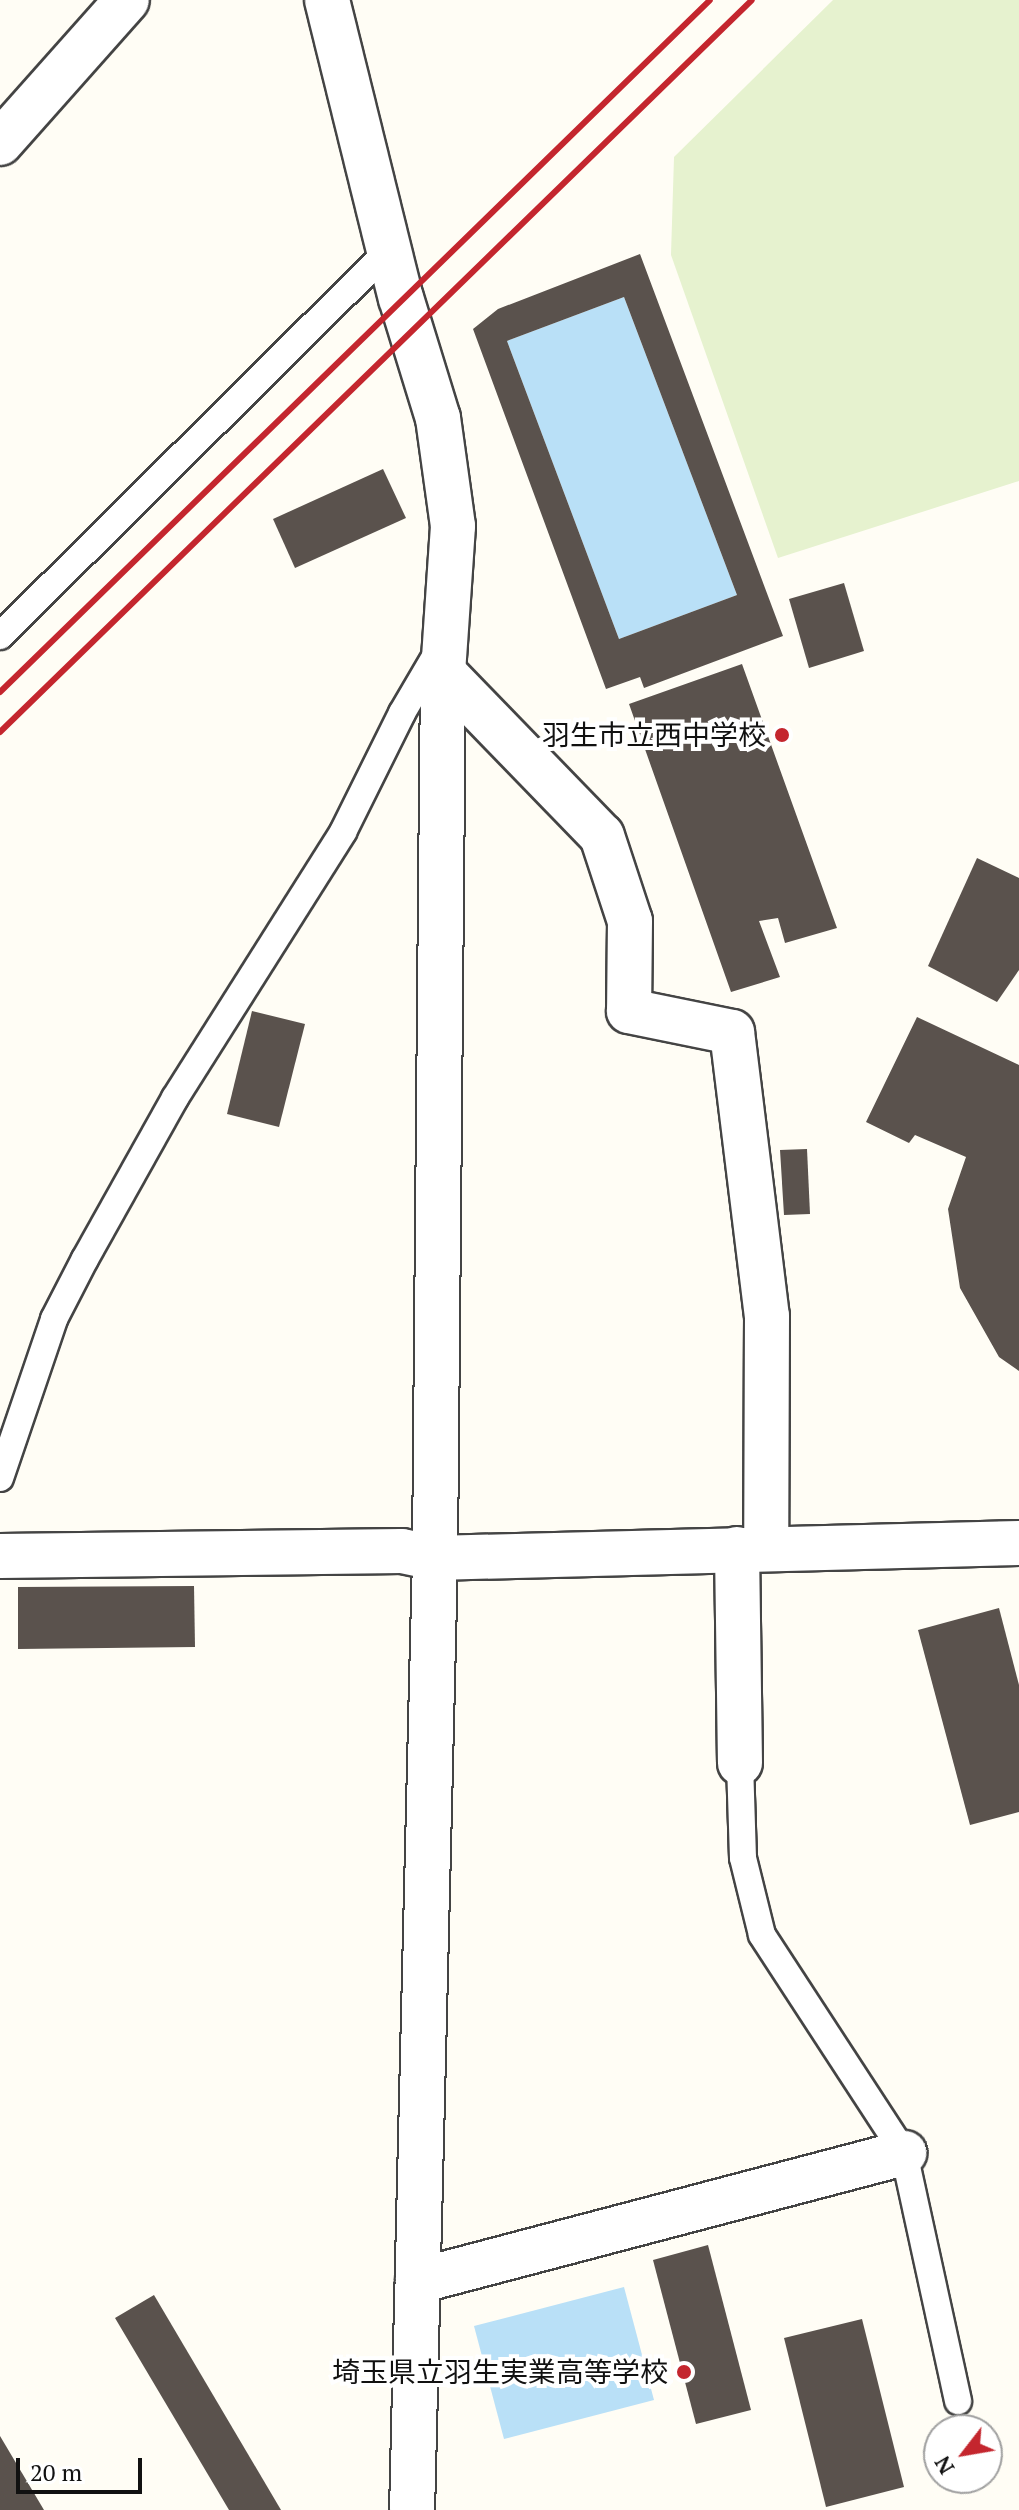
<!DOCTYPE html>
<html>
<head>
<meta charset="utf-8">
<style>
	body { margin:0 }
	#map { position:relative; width:1019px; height:2510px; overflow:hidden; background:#fffdf5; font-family:"PT Serif","Noto Sans JP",serif }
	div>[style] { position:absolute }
	.pitch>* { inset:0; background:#e6f2cf }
	.water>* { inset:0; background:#b9e0f7 }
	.building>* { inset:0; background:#5a524d }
	.roads { filter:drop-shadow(2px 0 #444) drop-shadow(-2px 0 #444) drop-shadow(0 2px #444) drop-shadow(0 -2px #444) }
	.lane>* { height:26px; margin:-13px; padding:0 13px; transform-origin:13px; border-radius:13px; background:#fff }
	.street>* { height:44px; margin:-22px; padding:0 22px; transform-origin:22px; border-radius:22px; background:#fff }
	.rail>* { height:6px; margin:-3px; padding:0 3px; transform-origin:3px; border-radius:3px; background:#c4262e }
	.dots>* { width:22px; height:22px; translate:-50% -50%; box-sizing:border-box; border:4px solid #fff; border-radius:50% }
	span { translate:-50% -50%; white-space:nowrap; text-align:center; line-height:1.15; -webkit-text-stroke:8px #fff; paint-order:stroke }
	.poi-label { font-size:28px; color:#111 }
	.right { translate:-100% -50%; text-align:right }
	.north { position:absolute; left:923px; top:2414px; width:80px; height:80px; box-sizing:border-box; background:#fff; border:2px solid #a0a0a0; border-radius:50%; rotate:239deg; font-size:22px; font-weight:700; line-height:32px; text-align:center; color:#111 }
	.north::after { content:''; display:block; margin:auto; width:28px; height:36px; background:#c4262e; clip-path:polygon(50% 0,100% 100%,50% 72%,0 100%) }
	.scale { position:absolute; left:16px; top:2458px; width:126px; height:36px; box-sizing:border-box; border:4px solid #111; border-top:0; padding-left:10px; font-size:24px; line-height:28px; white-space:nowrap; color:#111; -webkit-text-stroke:6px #fff; paint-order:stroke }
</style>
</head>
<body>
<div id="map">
	<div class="pitch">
		<i style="clip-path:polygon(833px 0,1019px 0,1019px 481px,778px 558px,671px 255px,674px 157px)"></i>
	</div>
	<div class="water">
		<i style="clip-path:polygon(624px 297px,737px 595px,619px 639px,507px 341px)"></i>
		<i style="clip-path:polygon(624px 2287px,654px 2400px,504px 2439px,474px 2326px)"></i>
	</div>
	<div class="building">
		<i style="clip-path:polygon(evenodd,640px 254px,783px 636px,644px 688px,640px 677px,606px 689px,473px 329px,498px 309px,640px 254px,624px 297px,737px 595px,619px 639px,507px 341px,624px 297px)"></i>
		<i style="clip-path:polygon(383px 469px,406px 518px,295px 568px,273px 519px)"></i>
		<i style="clip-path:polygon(844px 583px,864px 651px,809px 668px,789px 599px)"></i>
		<i style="clip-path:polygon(742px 664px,837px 928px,785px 943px,778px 918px,759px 921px,780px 977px,731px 992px,629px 704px)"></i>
		<i style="clip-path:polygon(977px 858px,1019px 878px,1019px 970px,997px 1002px,928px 966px)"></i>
		<i style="clip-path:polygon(252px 1011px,305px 1024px,279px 1127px,227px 1114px)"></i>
		<i style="clip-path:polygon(917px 1017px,1019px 1065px,1019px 1371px,999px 1357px,960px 1288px,948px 1209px,966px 1157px,915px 1135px,909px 1143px,866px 1122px)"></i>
		<i style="clip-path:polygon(807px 1149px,810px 1214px,784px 1215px,780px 1150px)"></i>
		<i style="clip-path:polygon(194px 1586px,195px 1647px,18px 1649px,18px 1587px)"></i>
		<i style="clip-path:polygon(999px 1608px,1019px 1685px,1019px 1812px,970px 1825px,918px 1630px)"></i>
		<i style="clip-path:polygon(708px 2245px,751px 2410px,696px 2424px,653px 2260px)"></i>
		<i style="clip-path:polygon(154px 2295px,281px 2510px,229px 2510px,115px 2318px)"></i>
		<i style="clip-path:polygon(862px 2319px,904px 2487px,826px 2507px,784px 2338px)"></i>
		<i style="clip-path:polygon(0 2436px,44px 2510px,0 2510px)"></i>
	</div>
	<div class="roads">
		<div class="lane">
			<i style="left:0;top:636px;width:548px;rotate:-44.78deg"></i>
			<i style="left:0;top:1478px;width:168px;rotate:-71.2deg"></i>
			<i style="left:54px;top:1319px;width:68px;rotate:-62.7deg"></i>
			<i style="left:85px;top:1259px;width:184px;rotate:-60.8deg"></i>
			<i style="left:175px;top:1098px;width:315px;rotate:-57.7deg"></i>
			<i style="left:343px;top:832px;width:133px;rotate:-63.6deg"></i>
			<i style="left:402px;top:713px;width:73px;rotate:-59.6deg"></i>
			<i style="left:740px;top:1763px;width:95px;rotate:88.2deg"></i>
			<i style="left:743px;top:1858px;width:79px;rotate:76.1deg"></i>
			<i style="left:762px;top:1935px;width:260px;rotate:56.9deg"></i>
			<i style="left:904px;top:2153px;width:254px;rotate:77.7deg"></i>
		</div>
		<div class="street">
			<i style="left:327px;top:0;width:307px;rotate:76.1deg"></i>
			<i style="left:401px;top:298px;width:126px;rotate:72.9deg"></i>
			<i style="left:438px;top:418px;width:109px;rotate:82.1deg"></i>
			<i style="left:453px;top:526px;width:146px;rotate:93.9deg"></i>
			<i style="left:443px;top:672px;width:886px;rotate:90.52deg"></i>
			<i style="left:435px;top:1558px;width:952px;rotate:91.38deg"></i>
			<i style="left:0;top:143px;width:191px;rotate:-48.4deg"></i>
			<i style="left:443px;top:672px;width:228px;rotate:45.9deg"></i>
			<i style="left:602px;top:836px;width:89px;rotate:71.8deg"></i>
			<i style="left:630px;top:921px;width:90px;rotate:90.6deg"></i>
			<i style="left:629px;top:1011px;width:105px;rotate:11.5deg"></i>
			<i style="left:732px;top:1032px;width:286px;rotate:83deg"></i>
			<i style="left:767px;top:1316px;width:232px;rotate:90.2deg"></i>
			<i style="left:737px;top:1549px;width:214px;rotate:89.2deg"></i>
			<i style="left:0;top:1556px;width:402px;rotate:-0.7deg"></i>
			<i style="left:402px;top:1551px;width:34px;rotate:12deg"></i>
			<i style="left:435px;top:1558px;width:584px;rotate:-1.47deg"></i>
			<i style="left:418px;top:2281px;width:503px;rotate:-14.76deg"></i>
		</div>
	</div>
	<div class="rail">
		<i style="left:0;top:692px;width:991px;rotate:-44.26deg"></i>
		<i style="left:0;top:732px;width:1049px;rotate:-44.23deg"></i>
	</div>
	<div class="dots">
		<i style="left:782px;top:735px;background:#c4262e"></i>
		<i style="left:684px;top:2372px;background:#c4262e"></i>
	</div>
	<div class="poi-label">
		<span class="right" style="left:766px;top:735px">羽生市立西中学校</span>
		<span class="right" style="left:668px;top:2372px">埼玉県立羽生実業高等学校</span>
	</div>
	<div class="north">N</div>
	<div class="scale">20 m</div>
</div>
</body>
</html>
